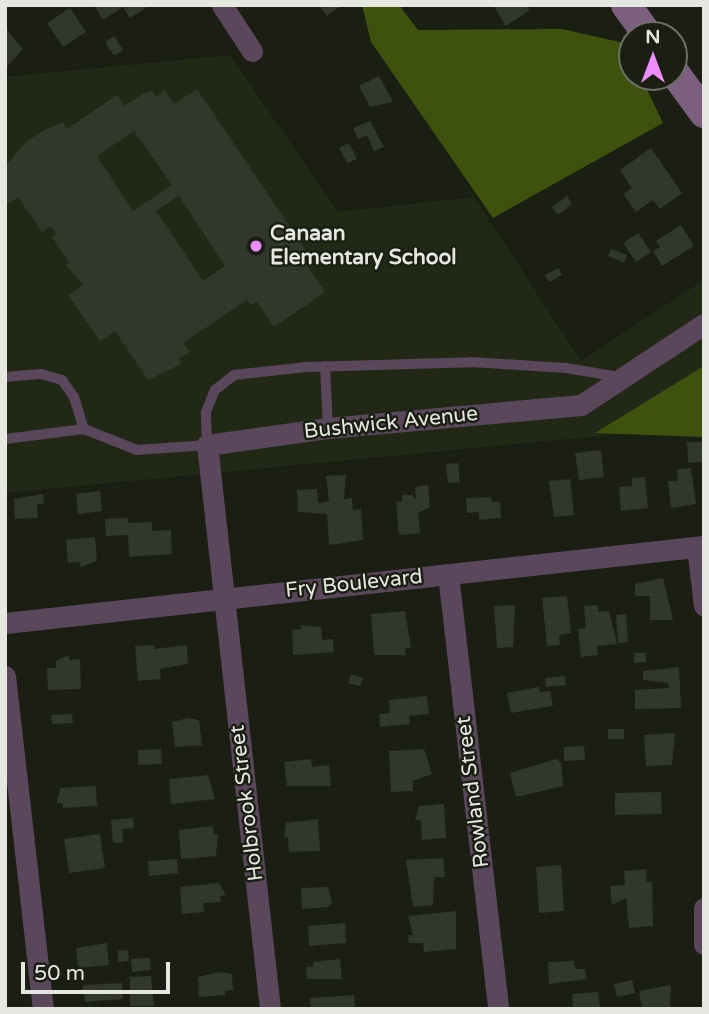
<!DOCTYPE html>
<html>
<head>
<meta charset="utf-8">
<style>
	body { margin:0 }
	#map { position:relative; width:709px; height:1014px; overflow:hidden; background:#1b1f13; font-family:"Varela Round",sans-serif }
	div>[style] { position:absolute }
	.built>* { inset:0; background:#212816 }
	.forest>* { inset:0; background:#3e520e }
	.building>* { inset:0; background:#32372b }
	.lane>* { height:10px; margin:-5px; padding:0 5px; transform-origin:5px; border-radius:5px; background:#5a475c }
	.street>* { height:21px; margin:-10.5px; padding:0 10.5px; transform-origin:10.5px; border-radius:10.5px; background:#5a475c }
	.secondary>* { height:30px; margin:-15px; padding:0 15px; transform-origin:15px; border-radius:15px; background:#7c5e7f }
	.dots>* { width:19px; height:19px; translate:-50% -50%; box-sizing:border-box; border:4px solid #1b1f13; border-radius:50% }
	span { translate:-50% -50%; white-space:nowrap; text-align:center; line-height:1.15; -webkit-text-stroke:5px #1b1f13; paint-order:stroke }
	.poi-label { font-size:21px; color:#e5e8e0; font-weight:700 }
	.left { translate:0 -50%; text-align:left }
	.street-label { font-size:21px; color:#e5e8e0 }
	.frame { position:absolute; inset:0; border:7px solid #e5e8e0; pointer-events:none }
	.north { position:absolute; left:618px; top:21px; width:70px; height:70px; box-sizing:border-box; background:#1b1f13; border:2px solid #6c6f65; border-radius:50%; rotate:0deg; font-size:19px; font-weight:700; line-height:28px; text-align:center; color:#e5e8e0 }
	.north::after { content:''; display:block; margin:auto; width:24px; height:32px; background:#ed8cfa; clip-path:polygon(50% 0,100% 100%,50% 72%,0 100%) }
	.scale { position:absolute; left:21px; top:962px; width:149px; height:32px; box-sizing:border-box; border:4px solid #e5e8e0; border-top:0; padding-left:9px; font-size:21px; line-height:24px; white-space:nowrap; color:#e5e8e0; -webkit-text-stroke:5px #1b1f13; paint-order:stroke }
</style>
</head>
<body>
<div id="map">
	<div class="built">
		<i style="clip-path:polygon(230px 55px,338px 212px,474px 197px,581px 361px,704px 280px,704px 426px,5px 493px,5px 77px)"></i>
	</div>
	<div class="forest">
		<i style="clip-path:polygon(362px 5px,399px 5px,418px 30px,562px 29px,624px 43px,632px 59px,632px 77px,641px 77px,663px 123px,493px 218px,371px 42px)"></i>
		<i style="clip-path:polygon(704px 366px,704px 437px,595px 433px)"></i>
	</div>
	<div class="building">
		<i style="clip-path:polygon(94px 5px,144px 5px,146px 8px,130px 18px,123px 7px,103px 20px)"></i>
		<i style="clip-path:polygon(319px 5px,342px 5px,327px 16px)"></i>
		<i style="clip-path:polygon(493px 5px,527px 5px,530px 10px,506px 26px)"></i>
		<i style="clip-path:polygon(70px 8px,86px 32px,63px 47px,47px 23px)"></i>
		<i style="clip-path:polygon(5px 27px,23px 49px,5px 69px)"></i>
		<i style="clip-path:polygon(114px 36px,123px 50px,114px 56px,105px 42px)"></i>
		<i style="clip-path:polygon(379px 76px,393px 102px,370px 107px,359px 86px)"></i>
		<i style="clip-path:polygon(evenodd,197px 89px,314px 263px,308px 267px,325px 292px,274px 327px,257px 302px,251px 305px,247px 300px,183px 343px,190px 352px,179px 359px,181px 364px,148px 380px,115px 331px,100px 341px,68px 295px,83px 285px,66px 265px,69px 262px,52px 237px,56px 234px,51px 226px,42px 232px,18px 197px,5px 206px,5px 166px,27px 141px,46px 129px,63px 122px,67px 129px,117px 95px,124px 106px,143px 94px,152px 91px,156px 97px,165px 90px,174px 104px,197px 89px,134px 131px,172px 185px,133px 211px,97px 156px,134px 131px,197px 89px,179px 196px,225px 266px,203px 281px,156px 211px,179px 196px)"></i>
		<i style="clip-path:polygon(370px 121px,384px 147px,374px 151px,367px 135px,358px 139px,353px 128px)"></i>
		<i style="clip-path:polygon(349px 143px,357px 159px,347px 163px,339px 148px)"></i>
		<i style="clip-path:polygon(651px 148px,682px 193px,660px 209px,653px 200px,636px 212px,623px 194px,632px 188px,620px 170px)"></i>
		<i style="clip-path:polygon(567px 196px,572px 204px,558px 215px,552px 207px)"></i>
		<i style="clip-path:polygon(681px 225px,694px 246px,662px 266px,653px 251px,660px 247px,656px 241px)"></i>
		<i style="clip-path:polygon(638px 233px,651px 252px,636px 262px,623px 243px)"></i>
		<i style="clip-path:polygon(611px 249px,627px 255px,624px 263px,608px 256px)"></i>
		<i style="clip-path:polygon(558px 268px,562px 275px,549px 282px,545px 275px)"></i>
		<i style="clip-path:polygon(687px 442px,702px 442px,703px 462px,688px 463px)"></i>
		<i style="clip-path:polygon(601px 450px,604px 477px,579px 480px,575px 453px)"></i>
		<i style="clip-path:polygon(458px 463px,460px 482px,448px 483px,446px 464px)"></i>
		<i style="clip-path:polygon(691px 468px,696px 504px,671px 508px,668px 481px,678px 481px,677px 469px)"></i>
		<i style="clip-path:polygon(346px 475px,344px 499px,352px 498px,353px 510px,361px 509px,363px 540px,329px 545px,327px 514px,298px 512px,297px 490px,317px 489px,318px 503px,326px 502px,329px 501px,326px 476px)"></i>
		<i style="clip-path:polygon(645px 477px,648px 508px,621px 511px,619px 487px,632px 486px,632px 478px)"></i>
		<i style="clip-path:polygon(570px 479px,574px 515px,554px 517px,549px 481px)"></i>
		<i style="clip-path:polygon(428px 485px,430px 507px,418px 513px,420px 533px,399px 535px,396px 502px,402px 501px,402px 495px,412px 495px,416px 500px,415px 487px)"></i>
		<i style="clip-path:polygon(100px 491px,102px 511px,78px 514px,76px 494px)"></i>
		<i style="clip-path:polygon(43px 494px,44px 504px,37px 504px,38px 518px,15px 519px,14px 499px)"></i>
		<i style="clip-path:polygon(491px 497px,492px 502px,500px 502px,501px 518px,479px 520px,479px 512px,467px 513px,466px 498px)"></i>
		<i style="clip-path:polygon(128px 518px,128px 523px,152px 522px,152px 531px,171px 530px,172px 554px,129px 557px,128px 535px,106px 536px,105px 519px)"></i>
		<i style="clip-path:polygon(95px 537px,97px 561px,81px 567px,80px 562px,68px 563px,66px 540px)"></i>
		<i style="clip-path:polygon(663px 578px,673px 620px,650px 620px,650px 596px,635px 596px,635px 584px)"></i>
		<i style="clip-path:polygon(567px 596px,571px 633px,559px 635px,560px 645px,547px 646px,542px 598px)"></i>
		<i style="clip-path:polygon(515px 605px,513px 647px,497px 648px,494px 606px)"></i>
		<i style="clip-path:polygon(598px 605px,598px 612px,609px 611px,617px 644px,597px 646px,598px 655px,581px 657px,578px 629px,586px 628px,584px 606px)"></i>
		<i style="clip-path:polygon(405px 611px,411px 648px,405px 648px,406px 655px,374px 655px,371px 614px)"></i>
		<i style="clip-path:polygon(626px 614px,628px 642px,618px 643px,616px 615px)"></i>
		<i style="clip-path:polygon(301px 625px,321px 627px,322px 640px,333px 639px,334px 652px,293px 655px,292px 630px,301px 629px)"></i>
		<i style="clip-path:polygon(154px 645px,154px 649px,187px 645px,188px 664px,160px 669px,161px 679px,138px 681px,135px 646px)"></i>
		<i style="clip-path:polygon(634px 653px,646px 653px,646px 662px,634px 663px)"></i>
		<i style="clip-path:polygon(69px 655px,69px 660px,80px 659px,81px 689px,48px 690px,47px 668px,56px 668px,56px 661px)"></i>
		<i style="clip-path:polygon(679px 667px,681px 708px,635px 709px,635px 690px,669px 688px,668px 683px,643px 680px,643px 671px)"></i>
		<i style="clip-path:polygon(351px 674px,363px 678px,360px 686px,348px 683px)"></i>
		<i style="clip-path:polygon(565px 676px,566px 685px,546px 687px,545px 678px)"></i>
		<i style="clip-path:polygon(539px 687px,540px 692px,550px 691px,553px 706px,511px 713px,507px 693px)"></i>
		<i style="clip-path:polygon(427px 696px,429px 714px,409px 716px,410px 724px,380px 727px,379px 714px,390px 713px,389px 700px)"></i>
		<i style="clip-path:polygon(72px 714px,73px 723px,52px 724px,51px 715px)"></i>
		<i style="clip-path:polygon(188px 718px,199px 720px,202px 745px,175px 747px,172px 722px)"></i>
		<i style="clip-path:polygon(608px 729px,624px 729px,624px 739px,608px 739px)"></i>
		<i style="clip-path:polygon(675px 733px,672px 765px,646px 766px,644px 735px)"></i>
		<i style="clip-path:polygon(584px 746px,585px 760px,564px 761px,564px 747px)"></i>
		<i style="clip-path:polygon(161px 749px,162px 764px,138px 765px,138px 750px)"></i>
		<i style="clip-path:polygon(424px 749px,432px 774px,413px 781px,413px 791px,391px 792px,389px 751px)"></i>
		<i style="clip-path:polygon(311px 759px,312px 767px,329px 765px,331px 786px,287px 786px,284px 762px)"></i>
		<i style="clip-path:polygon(556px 759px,561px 762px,563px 786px,516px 797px,510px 773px)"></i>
		<i style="clip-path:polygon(208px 775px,215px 799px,171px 804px,169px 779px)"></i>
		<i style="clip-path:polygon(96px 786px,97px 806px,63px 808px,63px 803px,57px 803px,60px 788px)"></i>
		<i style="clip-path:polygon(661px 792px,662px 814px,615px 815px,615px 793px)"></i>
		<i style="clip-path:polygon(444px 804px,446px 838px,422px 840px,421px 820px,415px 820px,419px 806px)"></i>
		<i style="clip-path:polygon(133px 818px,134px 828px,122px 829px,123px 842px,113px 843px,111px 820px)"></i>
		<i style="clip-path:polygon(318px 819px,320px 851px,289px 852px,288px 837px,284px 838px,286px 823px)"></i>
		<i style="clip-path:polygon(213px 826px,214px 835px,218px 834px,216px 856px,181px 859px,179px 830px)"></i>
		<i style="clip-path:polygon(100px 834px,105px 868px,69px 873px,64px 839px)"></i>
		<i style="clip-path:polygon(443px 858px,445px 877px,434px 877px,433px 905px,413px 907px,406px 860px)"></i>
		<i style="clip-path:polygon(177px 859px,178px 873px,149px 876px,148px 861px)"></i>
		<i style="clip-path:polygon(561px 865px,564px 911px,539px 913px,536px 867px)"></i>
		<i style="clip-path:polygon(646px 869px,647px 882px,652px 882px,653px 926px,629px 928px,626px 898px,612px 905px,610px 886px,625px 885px,624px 871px)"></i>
		<i style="clip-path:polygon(219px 883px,226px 895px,220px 896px,221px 902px,203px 903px,204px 912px,182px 914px,180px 887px)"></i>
		<i style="clip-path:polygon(328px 887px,332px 903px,328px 907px,302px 909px,301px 888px)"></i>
		<i style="clip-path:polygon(456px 911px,456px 949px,424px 952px,423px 943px,409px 943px,408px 935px,413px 935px,408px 916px)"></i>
		<i style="clip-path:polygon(345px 923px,346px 943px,309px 946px,308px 926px)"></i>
		<i style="clip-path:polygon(107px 943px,109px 965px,78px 968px,76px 948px)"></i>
		<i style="clip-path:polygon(128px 950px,129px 961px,118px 962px,118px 951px)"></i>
		<i style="clip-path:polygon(150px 958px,151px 970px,132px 972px,131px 959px)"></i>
		<i style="clip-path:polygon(340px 959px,342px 979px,307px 979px,306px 967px,313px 967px,313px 962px)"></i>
		<i style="clip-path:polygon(574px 961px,575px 969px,585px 969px,586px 979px,549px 984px,548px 962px)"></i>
		<i style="clip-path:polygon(219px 972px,232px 974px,233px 990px,225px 991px,225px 995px,199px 997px,198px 977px)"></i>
		<i style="clip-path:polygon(151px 976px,154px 1006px,130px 1006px,130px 977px)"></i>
		<i style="clip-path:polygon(632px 980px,635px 993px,617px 997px,614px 984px)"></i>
		<i style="clip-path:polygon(122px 983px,123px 999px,85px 1002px,84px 993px,80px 993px,84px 985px)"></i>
		<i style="clip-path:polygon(671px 985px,670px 1008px,642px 1009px,639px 991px)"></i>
		<i style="clip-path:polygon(598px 992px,600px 1008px,573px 1009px,572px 994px)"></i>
		<i style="clip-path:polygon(354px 995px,355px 1009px,311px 1009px,310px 998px)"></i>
	</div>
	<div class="lane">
		<i style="left:325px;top:366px;width:62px;rotate:87.2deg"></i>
		<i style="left:5px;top:377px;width:36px;rotate:-5deg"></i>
		<i style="left:41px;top:374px;width:22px;rotate:16deg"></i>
		<i style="left:62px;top:380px;width:21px;rotate:55deg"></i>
		<i style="left:74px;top:397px;width:34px;rotate:73deg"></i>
		<i style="left:5px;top:439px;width:80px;rotate:-7.2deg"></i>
		<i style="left:84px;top:429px;width:57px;rotate:21.6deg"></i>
		<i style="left:137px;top:450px;width:70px;rotate:-4.1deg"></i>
		<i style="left:207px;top:445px;width:33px;rotate:-92deg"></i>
		<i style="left:206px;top:412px;width:24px;rotate:-68deg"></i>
		<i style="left:215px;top:390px;width:24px;rotate:-38deg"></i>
		<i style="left:234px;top:375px;width:73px;rotate:-6.3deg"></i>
		<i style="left:307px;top:367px;width:164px;rotate:-1.7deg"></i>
		<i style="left:471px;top:362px;width:95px;rotate:3.6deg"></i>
		<i style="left:566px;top:368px;width:55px;rotate:9.5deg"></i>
	</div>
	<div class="street">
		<i style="left:222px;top:5px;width:55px;rotate:56.9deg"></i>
		<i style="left:697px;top:547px;width:59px;rotate:83.2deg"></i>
		<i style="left:448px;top:574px;width:438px;rotate:83.4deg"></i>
		<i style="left:5px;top:623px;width:703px;rotate:-6.29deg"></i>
		<i style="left:5px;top:676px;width:335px;rotate:83.5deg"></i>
		<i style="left:704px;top:908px;width:36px;rotate:90deg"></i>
		<i style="left:270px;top:1009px;width:568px;rotate:-96.37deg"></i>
		<i style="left:207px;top:445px;width:122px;rotate:-8deg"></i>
		<i style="left:328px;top:428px;width:254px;rotate:-5.2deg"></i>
		<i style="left:581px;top:405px;width:147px;rotate:-33.4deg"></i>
	</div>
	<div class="secondary">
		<i style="left:626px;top:5px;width:37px;rotate:54deg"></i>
		<i style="left:674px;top:72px;width:51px;rotate:53.8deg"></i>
	</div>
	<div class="dots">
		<i style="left:256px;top:246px;background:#ed8cfa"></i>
	</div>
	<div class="poi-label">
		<span class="left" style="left:270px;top:246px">Canaan<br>Elementary School</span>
	</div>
	<div class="street-label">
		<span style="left:391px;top:423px;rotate:-6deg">Bushwick Avenue</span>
		<span style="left:354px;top:584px;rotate:-6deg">Fry Boulevard</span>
		<span style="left:473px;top:792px;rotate:-97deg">Rowland Street</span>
		<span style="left:247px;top:803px;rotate:-97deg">Holbrook Street</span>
	</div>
	<div class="frame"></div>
	<div class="north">N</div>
	<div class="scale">50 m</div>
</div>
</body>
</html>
